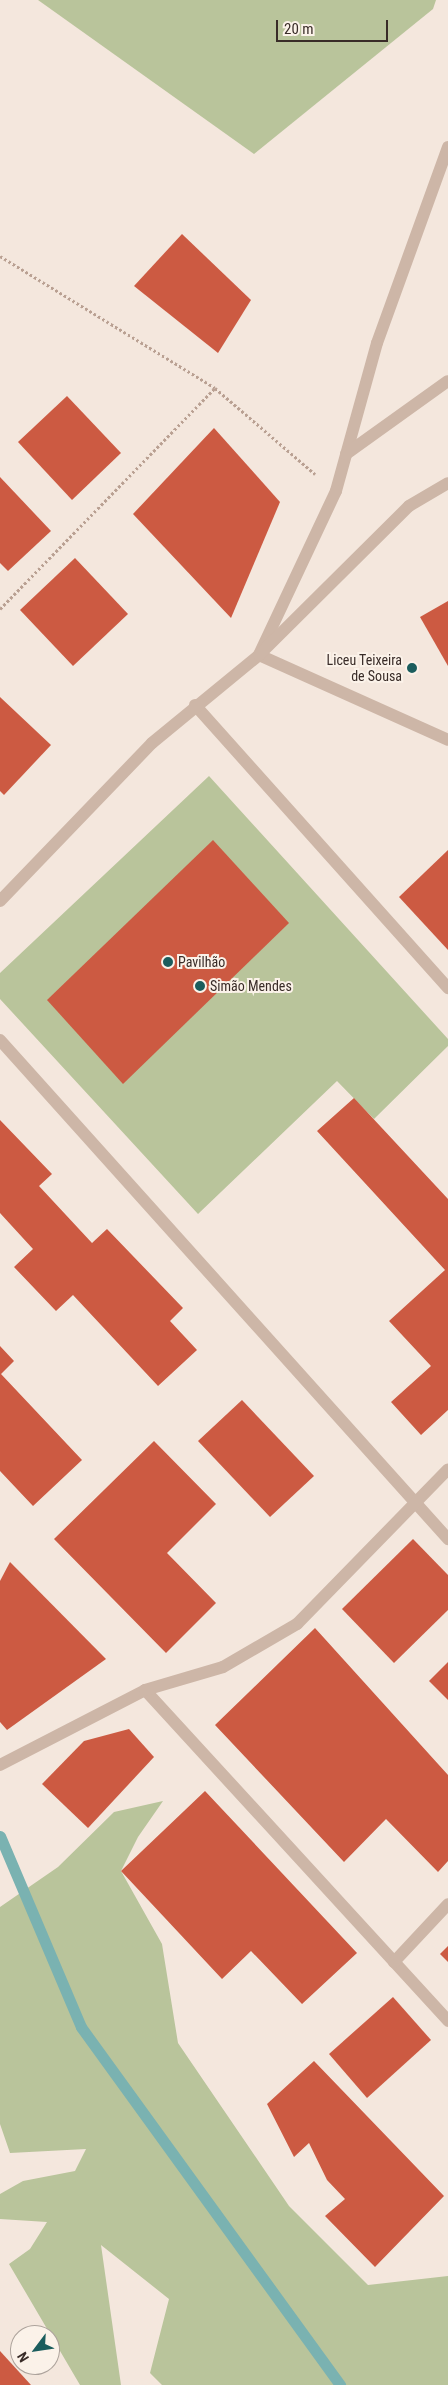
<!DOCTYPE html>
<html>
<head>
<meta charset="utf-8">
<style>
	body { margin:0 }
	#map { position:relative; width:448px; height:2385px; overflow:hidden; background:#f4e7dd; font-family:"Roboto Condensed",sans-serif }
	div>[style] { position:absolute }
	.green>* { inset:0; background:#b9c49b }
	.stream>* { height:11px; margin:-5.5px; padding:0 5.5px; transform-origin:5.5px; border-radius:5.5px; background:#7ab2b1 }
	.building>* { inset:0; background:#cc5a42 }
	.path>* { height:3px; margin-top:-1.5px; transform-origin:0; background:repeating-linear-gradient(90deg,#b9a092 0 2.5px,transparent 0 5px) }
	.minor>* { height:12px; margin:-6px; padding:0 6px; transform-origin:6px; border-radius:6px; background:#cdb6a7 }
	.dots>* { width:14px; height:14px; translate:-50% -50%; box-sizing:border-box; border:2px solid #fbf2e9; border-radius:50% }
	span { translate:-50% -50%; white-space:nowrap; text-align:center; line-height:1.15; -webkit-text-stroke:4px #fbf2e9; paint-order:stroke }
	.poi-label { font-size:14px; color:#392c28 }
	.right { translate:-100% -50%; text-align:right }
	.left { translate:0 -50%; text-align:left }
	.north { position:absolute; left:10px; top:2325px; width:50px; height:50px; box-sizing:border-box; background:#fbf2e9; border:1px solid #ada39c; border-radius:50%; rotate:239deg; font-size:14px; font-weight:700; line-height:20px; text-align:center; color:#392c28 }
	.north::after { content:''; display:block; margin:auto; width:18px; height:22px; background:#1b5d5d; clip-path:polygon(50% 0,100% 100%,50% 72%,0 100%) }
	.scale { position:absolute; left:276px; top:20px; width:112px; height:22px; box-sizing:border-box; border:2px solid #392c28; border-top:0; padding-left:6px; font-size:15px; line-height:18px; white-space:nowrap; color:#392c28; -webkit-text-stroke:4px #fbf2e9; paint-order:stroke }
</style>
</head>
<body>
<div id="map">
	<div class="green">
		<i style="clip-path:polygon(38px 0,436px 0,433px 9px,254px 154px)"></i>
		<i style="clip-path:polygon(209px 776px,448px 1039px,448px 1046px,374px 1119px,337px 1081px,198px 1214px,0 999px,0 973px)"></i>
		<i style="clip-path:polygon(163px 1801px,138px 1837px,121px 1871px,162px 1944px,178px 2043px,289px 2206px,368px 2285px,448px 2276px,448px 2385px,162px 2385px,150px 2373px,169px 2299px,101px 2245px,121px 2385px,80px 2385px,9px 2264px,30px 2249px,47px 2222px,0 2219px,0 2194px,23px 2181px,75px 2171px,86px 2149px,10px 2153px,0 2124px,0 1907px,58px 1867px,114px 1812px)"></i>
	</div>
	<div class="stream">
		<i style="left:0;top:1836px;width:207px;rotate:67deg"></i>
		<i style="left:81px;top:2027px;width:442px;rotate:54.1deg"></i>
	</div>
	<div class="building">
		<i style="clip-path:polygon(182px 234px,251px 300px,218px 353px,134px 286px)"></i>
		<i style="clip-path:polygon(67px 396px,121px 453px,72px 500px,18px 442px)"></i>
		<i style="clip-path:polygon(214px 428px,280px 502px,231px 618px,133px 514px)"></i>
		<i style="clip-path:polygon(0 477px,51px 531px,8px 571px,0 563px)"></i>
		<i style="clip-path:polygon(75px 558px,128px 614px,73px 666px,20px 610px)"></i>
		<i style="clip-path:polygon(448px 601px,448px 666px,420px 617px)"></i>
		<i style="clip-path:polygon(0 697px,51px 745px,4px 795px,0 791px)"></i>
		<i style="clip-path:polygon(213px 840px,289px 923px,123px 1084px,47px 1000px)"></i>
		<i style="clip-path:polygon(448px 850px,448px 950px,399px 897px)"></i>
		<i style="clip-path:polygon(354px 1098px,448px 1199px,448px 1410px,421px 1435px,391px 1402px,431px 1366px,389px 1321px,445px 1270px,317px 1131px)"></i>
		<i style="clip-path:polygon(0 1120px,52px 1174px,39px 1186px,92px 1243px,107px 1229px,183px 1308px,170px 1321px,197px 1350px,158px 1386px,73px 1295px,56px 1311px,14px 1267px,33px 1249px,0 1213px)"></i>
		<i style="clip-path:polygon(0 1346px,14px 1361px,1px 1374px,82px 1460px,33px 1506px,0 1471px)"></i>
		<i style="clip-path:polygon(242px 1400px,314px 1476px,270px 1517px,198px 1441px)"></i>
		<i style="clip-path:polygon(154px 1441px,216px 1504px,167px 1553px,216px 1603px,166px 1653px,54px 1539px)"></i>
		<i style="clip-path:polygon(413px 1539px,448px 1575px,448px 1610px,394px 1663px,342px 1609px)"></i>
		<i style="clip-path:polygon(10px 1562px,106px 1659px,7px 1730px,0 1722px,0 1581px)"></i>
		<i style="clip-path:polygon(315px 1628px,448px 1775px,448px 1861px,438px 1872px,386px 1819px,344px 1862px,215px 1725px)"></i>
		<i style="clip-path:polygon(448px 1662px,448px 1700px,429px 1681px)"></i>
		<i style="clip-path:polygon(129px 1729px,154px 1757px,88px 1828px,42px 1784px,84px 1741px)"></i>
		<i style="clip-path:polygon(205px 1791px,357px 1953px,302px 2004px,251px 1951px,222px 1979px,121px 1871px)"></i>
		<i style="clip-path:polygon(448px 1946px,448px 1962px,440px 1954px)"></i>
		<i style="clip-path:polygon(393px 1997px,431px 2040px,367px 2098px,329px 2054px)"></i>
		<i style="clip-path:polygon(314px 2061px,444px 2196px,375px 2267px,325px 2216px,345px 2199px,327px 2180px,309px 2143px,294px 2157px,267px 2104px)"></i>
		<i style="clip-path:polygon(0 2351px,31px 2385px,0 2385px)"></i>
	</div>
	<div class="path">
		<i style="left:0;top:256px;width:252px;rotate:31.5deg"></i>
		<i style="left:0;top:609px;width:308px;rotate:-45.8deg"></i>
		<i style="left:215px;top:388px;width:132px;rotate:40.7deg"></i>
	</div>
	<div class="minor">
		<i style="left:448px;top:147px;width:208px;rotate:109.9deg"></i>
		<i style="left:377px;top:343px;width:154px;rotate:105.5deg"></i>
		<i style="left:336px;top:491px;width:181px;rotate:115.2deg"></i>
		<i style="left:259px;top:655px;width:207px;rotate:24.2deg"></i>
		<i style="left:346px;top:454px;width:125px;rotate:-35.6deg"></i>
		<i style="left:195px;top:705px;width:380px;rotate:48.2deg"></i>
		<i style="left:0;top:901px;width:219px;rotate:-46.1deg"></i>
		<i style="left:152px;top:743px;width:139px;rotate:-39.4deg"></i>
		<i style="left:259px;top:655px;width:211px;rotate:-44.8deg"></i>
		<i style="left:409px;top:506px;width:45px;rotate:-30.5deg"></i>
		<i style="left:0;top:1040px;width:671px;rotate:48.08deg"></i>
		<i style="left:145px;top:1690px;width:449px;rotate:47.5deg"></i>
		<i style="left:0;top:1765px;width:163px;rotate:-27.3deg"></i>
		<i style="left:145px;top:1690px;width:81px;rotate:-16.4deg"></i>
		<i style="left:223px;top:1667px;width:86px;rotate:-30.2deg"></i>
		<i style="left:297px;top:1624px;width:216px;rotate:-45.7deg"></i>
		<i style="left:394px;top:1962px;width:79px;rotate:-47deg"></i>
	</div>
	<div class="dots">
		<i style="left:412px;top:668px;background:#1b5d5d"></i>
		<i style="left:168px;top:962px;background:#1b5d5d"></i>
		<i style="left:200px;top:986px;background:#1b5d5d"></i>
	</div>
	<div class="poi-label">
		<span class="right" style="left:402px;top:668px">Liceu Teixeira<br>de Sousa</span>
		<span class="left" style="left:178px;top:962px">Pavilhão</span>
		<span class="left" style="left:210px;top:986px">Simão Mendes</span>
	</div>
	<div class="north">N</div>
	<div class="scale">20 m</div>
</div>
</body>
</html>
